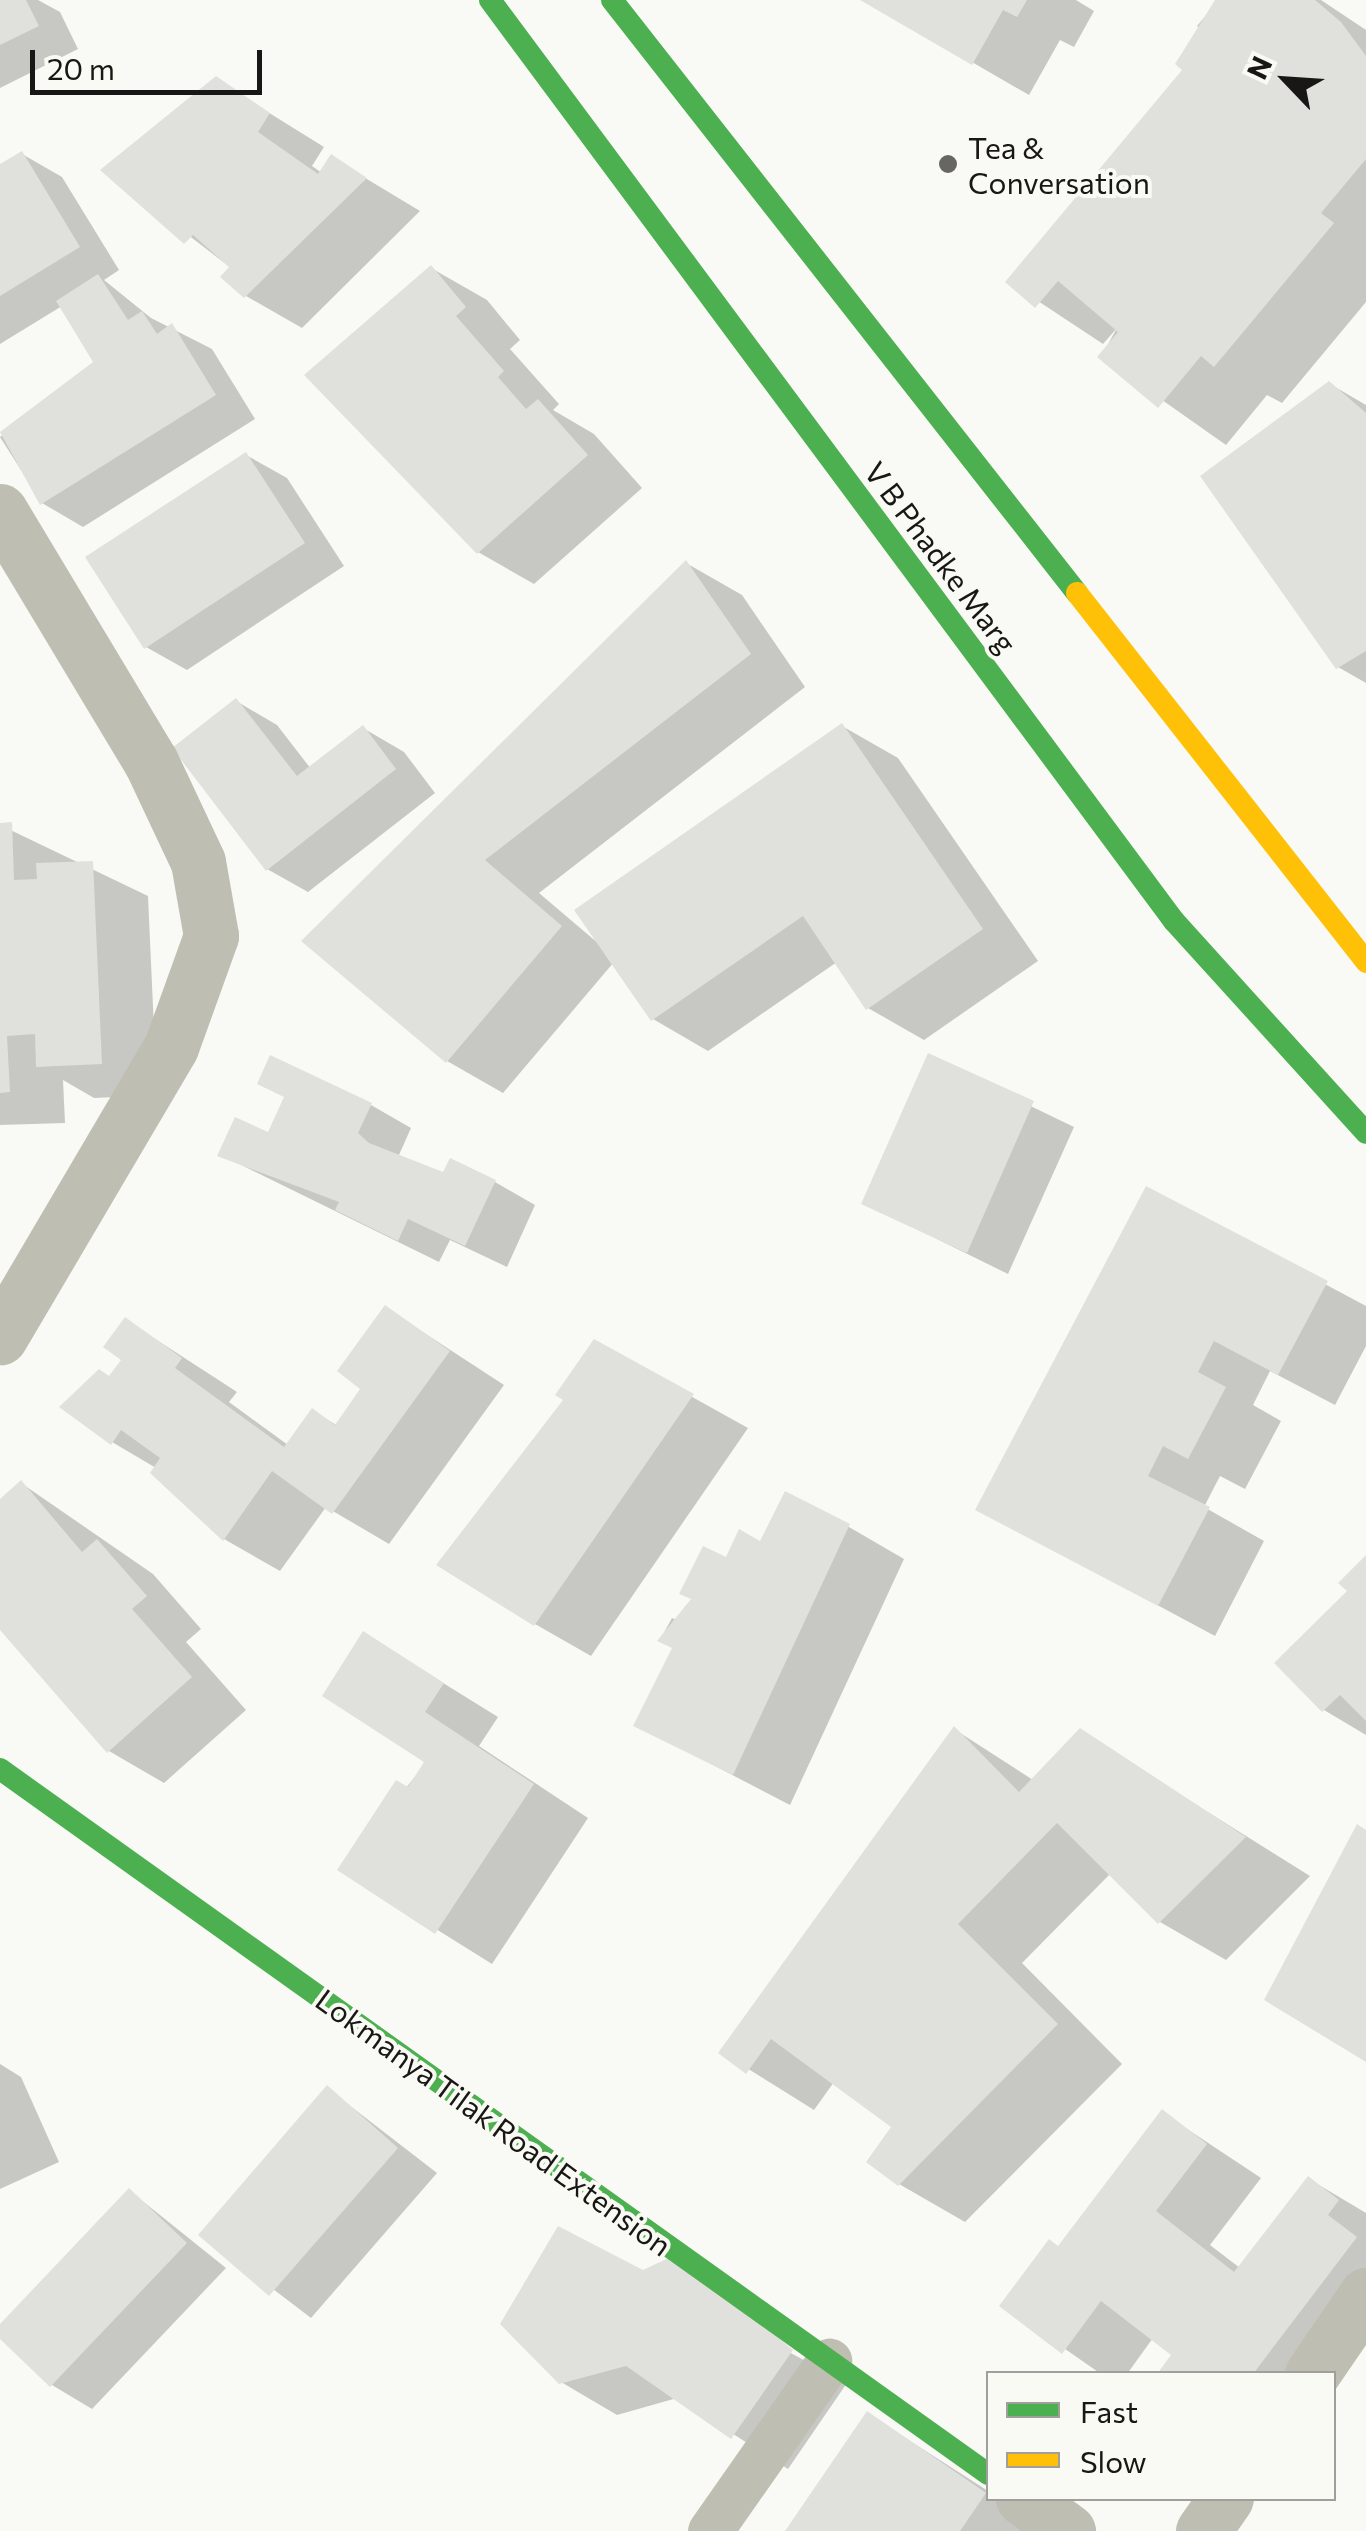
<!DOCTYPE html>
<html>
<head>
<meta charset="utf-8">
<style>
	body { margin:0 }
	#map { position:relative; width:1366px; height:2531px; overflow:hidden; background:#f9f9f5; font-family:Commissioner,sans-serif }
	div>[style] { position:absolute }
	.shadow>* { inset:0; background:#0003 }
	.building>* { inset:0; background:#e0e0dd }
	.lane>* { height:45px; margin:-22.5px; padding:0 22.5px; transform-origin:22.5px; border-radius:22.5px; background:#bfbeb2 }
	.street>* { height:55px; margin:-27.5px; padding:0 27.5px; transform-origin:27.5px; border-radius:27.5px; background:#bfbeb2 }
	.fast>* { height:22px; margin:-11px; padding:0 11px; transform-origin:11px; border-radius:11px; background:#4caf50 }
	.slow>* { height:22px; margin:-11px; padding:0 11px; transform-origin:11px; border-radius:11px; background:#ffc107 }
	.dots>* { width:28px; height:28px; translate:-50% -50%; box-sizing:border-box; border:5px solid #fafaf4; border-radius:50% }
	span { translate:-50% -50%; white-space:nowrap; text-align:center; line-height:1.15; -webkit-text-stroke:8px #fafaf4; paint-order:stroke }
	.poi-label { font-size:30px; color:#181715 }
	.left { translate:0 -50%; text-align:left }
	.street-label { font-size:30px; color:#181715 }
	.legend { position:absolute; left:986px; top:2371px; width:350px; height:130px; box-sizing:border-box; background:#fafaf4; border:2px solid #a09f9b; margin:0; padding:12px 18px; list-style:none; font-size:30px; color:#181715 }
	.legend li { display:flex; align-items:center; gap:20px; height:50px }
	.legend b { width:50px; border:2px solid #a09f9b }
	.north { position:absolute; left:1236px; top:30px; width:100px; height:100px; -webkit-text-stroke:8px #fafaf4; paint-order:stroke; rotate:295deg; font-size:28px; font-weight:700; line-height:40px; text-align:center; color:#181715 }
	.north::after { content:''; display:block; margin:auto; width:35px; height:45px; background:#181715; clip-path:polygon(50% 0,100% 100%,50% 72%,0 100%) }
	.scale { position:absolute; left:30px; top:50px; width:232px; height:45px; box-sizing:border-box; border:5px solid #181715; border-top:0; padding-left:12px; font-size:30px; line-height:35px; white-space:nowrap; color:#181715; -webkit-text-stroke:8px #fafaf4; paint-order:stroke }
</style>
</head>
<body>
<div id="map">
	<div class="shadow">
		<i style="clip-path:polygon(0 0,38px 0,60px 12px,78px 49px,0 88px)"></i>
		<i style="clip-path:polygon(865px 0,1076px 0,1094px 11px,1074px 47px,1060px 40px,1029px 95px)"></i>
		<i style="clip-path:polygon(1219px 0,1321px 0,1366px 30px,1366px 302px,1282px 403px,1267px 395px,1226px 445px,1101px 357px,1117px 328px,1103px 344px,1009px 282px,1185px 70px,1204px 32px,1197px 26px)"></i>
		<i style="clip-path:polygon(216px 80px,324px 147px,312px 166px,322px 173px,332px 158px,420px 211px,302px 328px,246px 296px,231px 268px,104px 170px)"></i>
		<i style="clip-path:polygon(22px 154px,62px 177px,119px 270px,104px 280px,151px 318px,212px 349px,255px 419px,83px 527px,42px 503px,0 437px,96px 362px,62px 306px,0 344px,0 167px)"></i>
		<i style="clip-path:polygon(431px 268px,487px 300px,520px 340px,510px 349px,559px 404px,553px 410px,594px 434px,642px 488px,534px 584px,478px 552px)"></i>
		<i style="clip-path:polygon(1330px 384px,1366px 405px,1366px 683px,1338px 667px)"></i>
		<i style="clip-path:polygon(246px 455px,287px 478px,344px 566px,187px 670px,146px 647px)"></i>
		<i style="clip-path:polygon(686px 563px,742px 595px,805px 687px,539px 893px,599px 944px,842px 726px,898px 758px,1038px 961px,924px 1040px,868px 1008px,837px 962px,708px 1051px,653px 1019px,614px 962px,503px 1093px,447px 1061px,304px 941px)"></i>
		<i style="clip-path:polygon(236px 701px,277px 725px,311px 769px,363px 728px,404px 752px,435px 793px,308px 892px,267px 869px)"></i>
		<i style="clip-path:polygon(0 825px,148px 896px,157px 1095px,94px 1098px,63px 1080px,65px 1123px,0 1125px)"></i>
		<i style="clip-path:polygon(929px 1057px,1074px 1127px,1008px 1274px,864px 1203px)"></i>
		<i style="clip-path:polygon(371px 1105px,411px 1128px,399px 1155px,444px 1176px,495px 1182px,535px 1205px,507px 1267px,450px 1240px,439px 1262px,221px 1155px)"></i>
		<i style="clip-path:polygon(1147px 1189px,1366px 1306px,1366px 1346px,1335px 1405px,1270px 1371px,1253px 1405px,1281px 1421px,1245px 1489px,1220px 1476px,1204px 1507px,1264px 1541px,1215px 1636px,978px 1509px)"></i>
		<i style="clip-path:polygon(386px 1308px,504px 1385px,389px 1544px,326px 1507px,280px 1571px,224px 1539px,156px 1468px,112px 1442px,110px 1379px,124px 1360px,126px 1320px,237px 1392px,229px 1402px,288px 1445px,313px 1411px,338px 1426px,364px 1388px)"></i>
		<i style="clip-path:polygon(595px 1343px,748px 1428px,591px 1656px,535px 1624px,567px 1399px)"></i>
		<i style="clip-path:polygon(21px 1483px,153px 1574px,201px 1629px,186px 1642px,246px 1710px,164px 1783px,109px 1751px,0 1627px,0 1502px)"></i>
		<i style="clip-path:polygon(849px 1527px,904px 1559px,790px 1805px,636px 1725px,675px 1649px,660px 1640px,672px 1618px,681px 1622px,727px 1560px)"></i>
		<i style="clip-path:polygon(1366px 1559px,1366px 1735px,1324px 1710px)"></i>
		<i style="clip-path:polygon(364px 1634px,498px 1717px,479px 1746px,588px 1818px,492px 1964px,340px 1869px,427px 1762px)"></i>
		<i style="clip-path:polygon(954px 1729px,1033px 1780px,1080px 1732px,1310px 1876px,1226px 1960px,1160px 1922px,1111px 1873px,1022px 1963px,1122px 2064px,965px 2222px,899px 2184px,895px 2126px,834px 2082px,814px 2110px,721px 2052px)"></i>
		<i style="clip-path:polygon(0 2064px,21px 2077px,59px 2162px,0 2189px)"></i>
		<i style="clip-path:polygon(327px 2088px,437px 2173px,311px 2318px,201px 2234px)"></i>
		<i style="clip-path:polygon(1163px 2113px,1261px 2178px,1210px 2245px,1240px 2268px,1309px 2179px,1366px 2213px,1366px 2330px,1333px 2374px,1160px 2374px,1174px 2355px,1153px 2338px,1127px 2374px,1101px 2374px,1002px 2305px,1059px 2248px)"></i>
		<i style="clip-path:polygon(130px 2191px,226px 2268px,92px 2409px,52px 2385px,0 2328px)"></i>
		<i style="clip-path:polygon(559px 2230px,847px 2383px,788px 2469px,677px 2398px,617px 2415px,561px 2382px)"></i>
		<i style="clip-path:polygon(868px 2414px,999px 2498px,1038px 2531px,788px 2531px)"></i>
	</div>
	<div class="building">
		<i style="clip-path:polygon(0 0,26px 0,39px 26px,0 45px)"></i>
		<i style="clip-path:polygon(860px 0,1027px 0,1017px 17px,1003px 10px,972px 65px)"></i>
		<i style="clip-path:polygon(1215px 0,1315px 0,1341px 22px,1366px 56px,1366px 159px,1321px 213px,1334px 223px,1214px 367px,1201px 356px,1158px 408px,1097px 357px,1118px 332px,1058px 281px,1035px 308px,1005px 282px,1182px 70px,1175px 64px)"></i>
		<i style="clip-path:polygon(216px 76px,270px 113px,258px 132px,318px 174px,331px 154px,367px 178px,244px 298px,220px 277px,229px 267px,193px 235px,184px 244px,100px 170px)"></i>
		<i style="clip-path:polygon(22px 151px,80px 247px,0 296px,0 164px)"></i>
		<i style="clip-path:polygon(431px 265px,466px 307px,456px 316px,504px 371px,498px 377px,526px 409px,538px 399px,588px 455px,477px 554px,304px 375px)"></i>
		<i style="clip-path:polygon(98px 274px,128px 320px,142px 311px,157px 334px,172px 323px,216px 395px,40px 505px,0 432px,93px 362px,56px 301px)"></i>
		<i style="clip-path:polygon(1329px 381px,1366px 413px,1366px 651px,1336px 669px,1200px 476px)"></i>
		<i style="clip-path:polygon(246px 452px,305px 543px,144px 649px,85px 557px)"></i>
		<i style="clip-path:polygon(686px 560px,751px 654px,485px 860px,562px 926px,446px 1063px,301px 941px)"></i>
		<i style="clip-path:polygon(236px 698px,297px 776px,363px 725px,396px 769px,266px 871px,172px 748px)"></i>
		<i style="clip-path:polygon(842px 723px,983px 929px,866px 1010px,803px 916px,651px 1021px,574px 910px)"></i>
		<i style="clip-path:polygon(12px 822px,14px 880px,37px 879px,36px 863px,93px 861px,102px 1064px,36px 1067px,35px 1034px,7px 1036px,10px 1092px,0 1093px,0 823px)"></i>
		<i style="clip-path:polygon(928px 1053px,1034px 1101px,967px 1253px,861px 1204px)"></i>
		<i style="clip-path:polygon(270px 1055px,372px 1103px,358px 1133px,369px 1143px,443px 1172px,450px 1158px,496px 1180px,465px 1246px,408px 1219px,398px 1241px,335px 1210px,339px 1202px,217px 1156px,235px 1117px,268px 1132px,284px 1097px,257px 1084px)"></i>
		<i style="clip-path:polygon(1146px 1186px,1328px 1281px,1278px 1375px,1214px 1341px,1198px 1372px,1226px 1387px,1188px 1459px,1163px 1446px,1148px 1476px,1210px 1507px,1158px 1606px,975px 1510px)"></i>
		<i style="clip-path:polygon(385px 1305px,450px 1351px,332px 1514px,272px 1471px,223px 1541px,150px 1473px,160px 1458px,121px 1430px,111px 1445px,59px 1407px,99px 1369px,109px 1376px,121px 1360px,103px 1347px,125px 1317px,182px 1358px,175px 1368px,284px 1447px,312px 1408px,335px 1425px,360px 1389px,337px 1371px)"></i>
		<i style="clip-path:polygon(594px 1339px,694px 1394px,534px 1626px,436px 1565px,563px 1400px,555px 1395px)"></i>
		<i style="clip-path:polygon(21px 1480px,82px 1552px,97px 1539px,147px 1596px,132px 1609px,192px 1677px,107px 1753px,0 1630px,0 1499px)"></i>
		<i style="clip-path:polygon(785px 1491px,850px 1524px,733px 1775px,633px 1726px,672px 1648px,657px 1641px,691px 1599px,679px 1594px,703px 1546px,726px 1557px,739px 1529px,760px 1541px)"></i>
		<i style="clip-path:polygon(1366px 1555px,1366px 1721px,1340px 1695px,1322px 1712px,1274px 1663px,1347px 1591px,1338px 1583px)"></i>
		<i style="clip-path:polygon(363px 1631px,444px 1683px,425px 1712px,534px 1784px,435px 1934px,337px 1870px,396px 1780px,408px 1787px,424px 1762px,322px 1696px)"></i>
		<i style="clip-path:polygon(954px 1726px,1019px 1792px,1080px 1728px,1246px 1837px,1158px 1924px,1057px 1823px,958px 1924px,1058px 2024px,898px 2186px,866px 2162px,891px 2127px,771px 2039px,746px 2074px,718px 2053px)"></i>
		<i style="clip-path:polygon(1357px 1824px,1366px 1830px,1366px 2062px,1264px 2000px)"></i>
		<i style="clip-path:polygon(327px 2085px,398px 2148px,269px 2296px,198px 2235px)"></i>
		<i style="clip-path:polygon(1162px 2109px,1207px 2144px,1156px 2211px,1234px 2272px,1308px 2176px,1339px 2200px,1328px 2215px,1357px 2237px,1253px 2374px,1157px 2374px,1171px 2355px,1101px 2301px,1062px 2354px,999px 2306px,1049px 2239px,1058px 2246px)"></i>
		<i style="clip-path:polygon(129px 2188px,187px 2243px,50px 2387px,0 2339px,0 2324px)"></i>
		<i style="clip-path:polygon(558px 2226px,643px 2270px,677px 2254px,793px 2350px,731px 2439px,626px 2366px,559px 2384px,500px 2324px)"></i>
		<i style="clip-path:polygon(867px 2411px,986px 2493px,960px 2531px,785px 2531px)"></i>
	</div>
	<div class="lane">
		<i style="left:710px;top:2531px;width:208px;rotate:-55deg"></i>
	</div>
	<div class="street">
		<i style="left:0;top:511px;width:293px;rotate:59deg"></i>
		<i style="left:151px;top:762px;width:110px;rotate:64.8deg"></i>
		<i style="left:198px;top:862px;width:75px;rotate:80deg"></i>
		<i style="left:211px;top:936px;width:118px;rotate:109.8deg"></i>
		<i style="left:171px;top:1047px;width:337px;rotate:120.5deg"></i>
		<i style="left:1312px;top:2374px;width:96px;rotate:-55.6deg"></i>
		<i style="left:1023px;top:2498px;width:56px;rotate:36.3deg"></i>
		<i style="left:1203px;top:2531px;width:40px;rotate:-55.1deg"></i>
	</div>
	<div class="fast">
		<i style="left:490px;top:0;width:1147px;rotate:53.4deg"></i>
		<i style="left:1174px;top:921px;width:286px;rotate:47.8deg"></i>
		<i style="left:612px;top:0;width:754px;rotate:51.9deg"></i>
		<i style="left:0;top:1769px;width:1214px;rotate:35.51deg"></i>
	</div>
	<div class="slow">
		<i style="left:1077px;top:593px;width:469px;rotate:51.9deg"></i>
	</div>
	<div class="dots">
		<i style="left:948px;top:164px;background:#676663"></i>
	</div>
	<div class="poi-label">
		<span class="left" style="left:968px;top:164px">Tea &amp;<br>Conversation</span>
	</div>
	<div class="street-label">
		<span style="left:941px;top:557px;rotate:53deg">V B Phadke Marg</span>
		<span style="left:494px;top:2122px;rotate:36deg">Lokmanya Tilak Road Extension</span>
	</div>
	<ul class="legend">
	<li><b style="height:12px;background:#4caf50"></b>Fast</li>
	<li><b style="height:12px;background:#ffc107"></b>Slow</li>
	</ul>
	<div class="north">N</div>
	<div class="scale">20 m</div>
</div>
</body>
</html>
